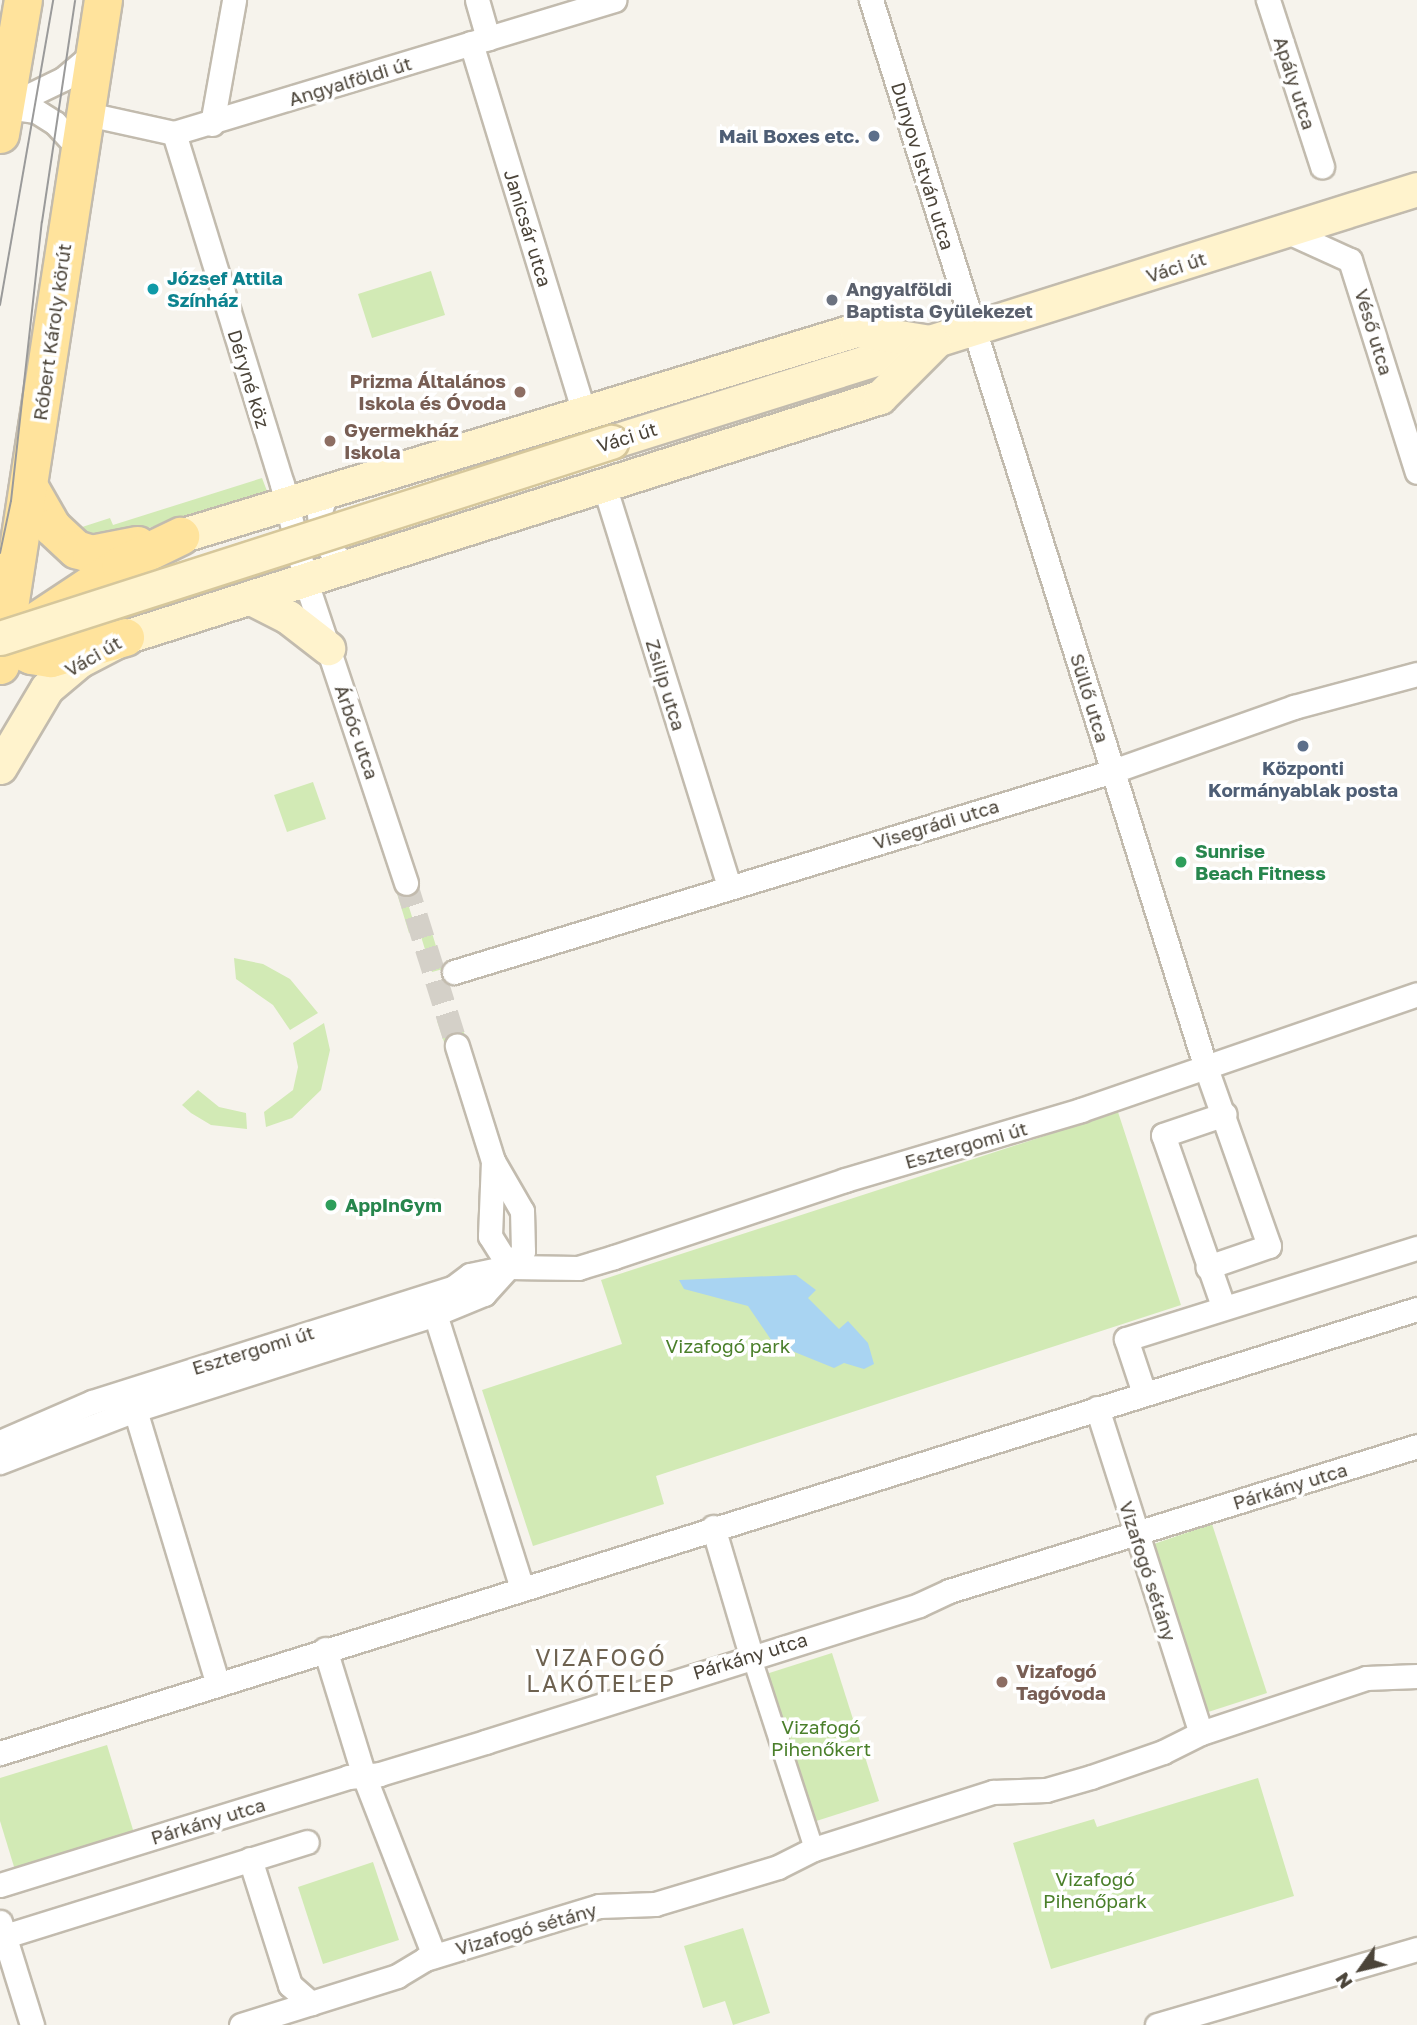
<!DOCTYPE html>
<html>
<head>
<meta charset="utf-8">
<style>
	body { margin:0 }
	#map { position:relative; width:1417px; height:2025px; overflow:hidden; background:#f6f3ec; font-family:"Golos Text",sans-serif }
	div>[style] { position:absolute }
	.green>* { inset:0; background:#d2eab5 }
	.water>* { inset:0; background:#a9d4f2 }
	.minor-tunnel>* { height:23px; margin-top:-11.5px; transform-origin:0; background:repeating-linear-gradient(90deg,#d4d0c8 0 23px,transparent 0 34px) }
	.roads { filter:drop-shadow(2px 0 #c2bbae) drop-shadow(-2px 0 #c2bbae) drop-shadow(0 2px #c2bbae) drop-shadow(0 -2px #c2bbae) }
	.pedestrian>* { height:18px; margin:-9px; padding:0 9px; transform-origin:9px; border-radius:9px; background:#fff }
	.minor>* { height:23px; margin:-11.5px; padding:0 11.5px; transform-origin:11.5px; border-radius:11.5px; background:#fff }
	.secondary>* { height:33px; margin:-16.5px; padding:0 16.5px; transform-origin:16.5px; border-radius:16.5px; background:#fff3cd }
	.primary>* { height:37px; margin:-18.5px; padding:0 18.5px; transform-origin:18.5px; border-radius:18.5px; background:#ffe39c }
	.tram>* { height:2px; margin:-1px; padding:0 1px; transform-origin:1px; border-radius:1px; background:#9a9a9a }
	.bridges { filter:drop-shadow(2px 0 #d6c79b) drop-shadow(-2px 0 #d6c79b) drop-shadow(0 2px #d6c79b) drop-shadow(0 -2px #d6c79b) }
	.secondary-bridge>* { height:33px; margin:-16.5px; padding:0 16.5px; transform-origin:16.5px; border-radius:16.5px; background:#fff3cd }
	.dots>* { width:19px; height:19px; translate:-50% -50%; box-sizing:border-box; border:4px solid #fff; border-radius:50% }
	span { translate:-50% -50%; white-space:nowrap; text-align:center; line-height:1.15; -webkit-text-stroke:7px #fff; paint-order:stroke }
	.street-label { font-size:19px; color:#4b4439 }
	.service-label { font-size:19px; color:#4e5e75; font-weight:700 }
	.right { translate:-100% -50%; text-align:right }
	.culture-label { font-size:19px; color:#0d838f; font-weight:700 }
	.left { translate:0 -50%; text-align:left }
	.worship-label { font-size:19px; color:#5b616d; font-weight:700 }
	.education-label { font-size:19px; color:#785e54; font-weight:700 }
	.leisure-label { font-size:19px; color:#27864d; font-weight:700 }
	.park-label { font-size:19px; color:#4a7f2a }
	.quarter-label { font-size:23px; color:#6e6250; letter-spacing:2px }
	.north { position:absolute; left:1326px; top:1934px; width:70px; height:70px; -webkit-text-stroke:5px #fff; paint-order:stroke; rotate:236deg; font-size:19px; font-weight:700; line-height:28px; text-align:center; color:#4b4439 }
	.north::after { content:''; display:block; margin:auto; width:24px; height:32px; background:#4b4439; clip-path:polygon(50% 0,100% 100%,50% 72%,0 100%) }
</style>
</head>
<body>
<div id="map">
	<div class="green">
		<i style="clip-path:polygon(431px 271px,445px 315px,372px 338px,358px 294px)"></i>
		<i style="clip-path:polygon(262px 478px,267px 491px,84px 548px,79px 528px,110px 518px,113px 525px)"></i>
		<i style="clip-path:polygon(313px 782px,326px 819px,287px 832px,274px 795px)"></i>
		<i style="clip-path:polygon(402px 885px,414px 923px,432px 933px,443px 969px,432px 972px,419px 930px,409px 933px,395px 887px)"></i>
		<i style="clip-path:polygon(234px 958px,263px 964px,290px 979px,318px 1013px,290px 1030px,273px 1005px,236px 979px)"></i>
		<i style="clip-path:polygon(458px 1014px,466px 1039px,445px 1045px,437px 1021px)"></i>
		<i style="clip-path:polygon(324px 1023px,330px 1050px,321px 1090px,292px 1118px,266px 1127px,264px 1112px,293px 1090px,298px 1067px,293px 1043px)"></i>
		<i style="clip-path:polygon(198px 1090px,219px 1107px,246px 1113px,247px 1129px,211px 1125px,191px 1113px,182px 1105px)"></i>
		<i style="clip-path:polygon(1118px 1112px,1181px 1305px,656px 1476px,664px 1504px,533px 1546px,482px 1390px,622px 1344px,601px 1280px)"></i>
		<i style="clip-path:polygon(1212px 1524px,1267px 1693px,1202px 1714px,1148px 1546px)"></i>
		<i style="clip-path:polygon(832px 1653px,879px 1801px,810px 1823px,763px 1675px)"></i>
		<i style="clip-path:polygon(107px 1745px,134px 1833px,15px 1870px,0 1821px,0 1778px)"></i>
		<i style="clip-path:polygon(1258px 1778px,1294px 1896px,1051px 1969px,1013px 1843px,1094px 1819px,1097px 1827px)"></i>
		<i style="clip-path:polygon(373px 1862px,399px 1940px,323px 1964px,298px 1887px)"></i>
		<i style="clip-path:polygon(743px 1928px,770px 2013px,733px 2025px,725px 2001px,703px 2008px,684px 1946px)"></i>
	</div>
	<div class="water">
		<i style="clip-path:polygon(796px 1275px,816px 1290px,808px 1298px,839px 1329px,848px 1321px,868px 1343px,874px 1364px,864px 1369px,844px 1363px,834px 1368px,792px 1351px,780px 1353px,748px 1306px,684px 1289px,679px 1280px)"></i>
	</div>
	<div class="minor-tunnel">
		<i style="left:406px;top:883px;width:171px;rotate:72.6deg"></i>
	</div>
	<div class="roads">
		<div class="pedestrian">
			<i style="left:751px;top:1655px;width:204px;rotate:72deg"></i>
		</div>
		<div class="minor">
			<i style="left:477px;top:0;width:40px;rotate:74deg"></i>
			<i style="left:871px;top:0;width:1116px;rotate:72.59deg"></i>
			<i style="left:1205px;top:1065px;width:192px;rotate:70.5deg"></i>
			<i style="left:1269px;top:1246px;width:65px;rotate:161deg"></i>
			<i style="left:1268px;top:0;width:175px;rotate:72deg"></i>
			<i style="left:471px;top:43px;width:387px;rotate:73deg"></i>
			<i style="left:5px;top:107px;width:64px;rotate:-25.8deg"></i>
			<i style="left:63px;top:79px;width:42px;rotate:-40.2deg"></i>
			<i style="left:7px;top:107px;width:29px;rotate:8deg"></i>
			<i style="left:36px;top:111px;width:22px;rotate:32deg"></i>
			<i style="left:55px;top:123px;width:33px;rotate:47deg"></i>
			<i style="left:83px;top:113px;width:93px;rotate:12.4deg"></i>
			<i style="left:174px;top:133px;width:460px;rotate:-16.8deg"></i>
			<i style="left:212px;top:124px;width:126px;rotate:-79.9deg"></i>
			<i style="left:174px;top:133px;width:367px;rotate:72.9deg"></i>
			<i style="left:282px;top:484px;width:101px;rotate:76.2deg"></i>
			<i style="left:306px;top:582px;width:317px;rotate:71.6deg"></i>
			<i style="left:1286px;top:231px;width:70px;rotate:24.4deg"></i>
			<i style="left:1350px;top:260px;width:222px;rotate:72.5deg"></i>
			<i style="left:604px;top:485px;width:420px;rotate:72.7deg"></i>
			<i style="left:326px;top:493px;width:22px;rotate:108deg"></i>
			<i style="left:319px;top:514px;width:22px;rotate:85deg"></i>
			<i style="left:321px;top:536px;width:22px;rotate:56deg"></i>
			<i style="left:333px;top:554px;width:22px;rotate:34deg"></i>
			<i style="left:454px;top:972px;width:689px;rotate:-16.96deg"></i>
			<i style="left:1113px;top:771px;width:192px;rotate:-19.5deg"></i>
			<i style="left:1294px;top:707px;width:127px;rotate:-15deg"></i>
			<i style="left:493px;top:1161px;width:75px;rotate:92.3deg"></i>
			<i style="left:490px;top:1236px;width:36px;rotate:58deg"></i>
			<i style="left:1223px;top:1306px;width:181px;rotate:-109.3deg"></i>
			<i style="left:1163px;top:1135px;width:65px;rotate:-18.7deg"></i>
			<i style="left:435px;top:1314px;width:287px;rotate:72.4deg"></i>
			<i style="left:1144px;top:1393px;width:57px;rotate:-108.4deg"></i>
			<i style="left:1126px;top:1339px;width:305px;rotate:-17.4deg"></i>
			<i style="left:1097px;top:1408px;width:341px;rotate:72.3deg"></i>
			<i style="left:135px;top:1410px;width:284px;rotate:73.2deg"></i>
			<i style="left:0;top:1442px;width:100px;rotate:-23.5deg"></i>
			<i style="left:92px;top:1402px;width:380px;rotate:-17.6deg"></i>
			<i style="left:454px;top:1287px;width:20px;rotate:-37deg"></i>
			<i style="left:470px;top:1275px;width:40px;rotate:-12deg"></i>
			<i style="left:509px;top:1267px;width:69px;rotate:0.8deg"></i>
			<i style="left:578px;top:1268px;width:38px;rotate:-17deg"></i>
			<i style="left:614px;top:1257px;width:243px;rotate:-18.4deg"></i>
			<i style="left:845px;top:1180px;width:246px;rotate:-16.5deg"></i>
			<i style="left:1081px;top:1110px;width:355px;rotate:-19deg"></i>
			<i style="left:0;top:1462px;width:145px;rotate:-21.1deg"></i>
			<i style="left:135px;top:1410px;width:315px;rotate:-17.7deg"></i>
			<i style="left:435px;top:1314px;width:53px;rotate:-22.2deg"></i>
			<i style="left:484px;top:1294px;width:58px;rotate:-47.8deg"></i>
			<i style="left:523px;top:1251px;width:40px;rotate:-91.4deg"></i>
			<i style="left:522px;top:1211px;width:58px;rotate:-120.1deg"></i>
			<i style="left:493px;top:1161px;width:121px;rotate:-107.4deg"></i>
			<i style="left:713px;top:1527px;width:134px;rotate:73.5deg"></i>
			<i style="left:325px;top:1649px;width:133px;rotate:72.9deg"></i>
			<i style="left:364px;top:1776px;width:193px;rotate:68.7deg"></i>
			<i style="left:0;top:1753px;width:1485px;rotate:-17.4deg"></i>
			<i style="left:250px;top:1859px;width:132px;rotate:72.4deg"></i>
			<i style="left:290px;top:1985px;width:28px;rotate:41deg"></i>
			<i style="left:0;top:1885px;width:364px;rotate:-17.2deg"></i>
			<i style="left:348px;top:1777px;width:32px;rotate:-5deg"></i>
			<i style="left:380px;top:1774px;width:110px;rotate:-16.9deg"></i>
			<i style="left:485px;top:1742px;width:455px;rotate:-17.5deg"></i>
			<i style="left:919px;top:1605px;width:33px;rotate:-25deg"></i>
			<i style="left:949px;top:1591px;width:490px;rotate:-17.2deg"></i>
			<i style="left:0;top:1922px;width:108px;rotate:72.7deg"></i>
			<i style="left:5px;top:1936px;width:316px;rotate:-17.3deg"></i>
			<i style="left:241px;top:2025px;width:164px;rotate:-17.4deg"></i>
			<i style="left:397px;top:1976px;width:33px;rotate:-31deg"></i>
			<i style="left:425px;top:1959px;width:182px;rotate:-16.9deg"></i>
			<i style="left:599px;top:1906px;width:56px;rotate:-2deg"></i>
			<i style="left:655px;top:1904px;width:128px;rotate:-16.7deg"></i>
			<i style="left:778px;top:1867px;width:40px;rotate:-26.6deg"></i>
			<i style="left:814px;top:1849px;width:188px;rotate:-17.7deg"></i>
			<i style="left:993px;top:1792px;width:53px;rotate:-2.2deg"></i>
			<i style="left:1046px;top:1790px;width:47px;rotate:-16.1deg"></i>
			<i style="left:1091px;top:1777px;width:76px;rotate:-19.1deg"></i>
			<i style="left:1163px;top:1752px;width:42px;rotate:-26.6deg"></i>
			<i style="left:1201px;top:1733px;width:174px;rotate:-18.4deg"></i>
			<i style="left:1366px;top:1678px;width:51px;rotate:-2.2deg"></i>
			<i style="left:1157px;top:2025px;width:271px;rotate:-16.3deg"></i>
		</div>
		<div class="secondary">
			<i style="left:611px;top:442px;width:845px;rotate:-17.43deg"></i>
			<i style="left:180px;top:536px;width:707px;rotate:-16.95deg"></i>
			<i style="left:856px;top:330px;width:74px;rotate:9.3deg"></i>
			<i style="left:251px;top:598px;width:42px;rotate:27.2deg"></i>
			<i style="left:288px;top:617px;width:51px;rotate:37.8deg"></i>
			<i style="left:0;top:767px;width:92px;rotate:-59.3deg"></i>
			<i style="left:47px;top:688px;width:42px;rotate:-40.2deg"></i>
			<i style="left:79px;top:661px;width:52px;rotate:-27.6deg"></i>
			<i style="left:125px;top:637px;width:792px;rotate:-17.63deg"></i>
			<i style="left:880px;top:397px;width:76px;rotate:-45deg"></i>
		</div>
		<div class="primary">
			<i style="left:0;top:134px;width:136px;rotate:-80.3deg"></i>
			<i style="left:29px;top:487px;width:46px;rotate:60.1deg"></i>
			<i style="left:52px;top:527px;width:33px;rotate:43deg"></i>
			<i style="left:76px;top:549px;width:16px;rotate:18deg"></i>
			<i style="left:91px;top:554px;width:47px;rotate:-11.1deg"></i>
			<i style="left:28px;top:626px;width:110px;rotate:-33.5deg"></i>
			<i style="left:120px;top:565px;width:67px;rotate:-25.8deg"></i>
			<i style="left:0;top:641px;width:34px;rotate:24deg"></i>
			<i style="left:31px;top:655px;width:20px;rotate:9deg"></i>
			<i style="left:51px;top:658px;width:77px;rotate:-15.8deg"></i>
			<i style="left:0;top:665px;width:673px;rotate:-81.2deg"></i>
		</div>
	</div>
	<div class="tram">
		<i style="left:0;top:305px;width:310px;rotate:-80.1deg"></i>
		<i style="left:0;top:553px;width:53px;rotate:-78.1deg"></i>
		<i style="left:11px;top:501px;width:281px;rotate:-83.7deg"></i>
		<i style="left:42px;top:222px;width:224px;rotate:-81.5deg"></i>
	</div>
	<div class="bridges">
		<div class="secondary-bridge">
			<i style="left:0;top:638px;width:642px;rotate:-17.79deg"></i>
		</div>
	</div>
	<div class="dots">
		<i style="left:874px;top:136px;background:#5c6f8a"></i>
		<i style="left:153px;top:289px;background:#0f9aa8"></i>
		<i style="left:832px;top:300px;background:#6b7280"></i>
		<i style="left:520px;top:392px;background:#8d6e63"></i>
		<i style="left:330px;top:441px;background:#8d6e63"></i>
		<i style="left:1303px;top:746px;background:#5c6f8a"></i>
		<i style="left:1181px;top:862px;background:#2e9e5b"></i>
		<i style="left:331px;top:1205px;background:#2e9e5b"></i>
		<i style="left:1002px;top:1682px;background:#8d6e63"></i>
	</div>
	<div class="street-label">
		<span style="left:350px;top:81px;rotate:-17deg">Angyalföldi út</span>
		<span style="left:1295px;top:83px;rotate:72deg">Apály utca</span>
		<span style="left:923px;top:166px;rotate:73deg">Dunyov István utca</span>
		<span style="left:528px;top:228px;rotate:73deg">Janicsár utca</span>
		<span style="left:1176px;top:267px;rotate:-18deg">Váci út</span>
		<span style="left:52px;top:332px;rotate:-82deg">Róbert Károly körút</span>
		<span style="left:1374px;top:332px;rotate:73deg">Véső utca</span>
		<span style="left:249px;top:379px;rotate:73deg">Déryné köz</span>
		<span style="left:627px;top:437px;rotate:-17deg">Váci út</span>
		<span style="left:93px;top:656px;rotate:-30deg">Váci út</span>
		<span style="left:666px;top:685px;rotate:73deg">Zsilip utca</span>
		<span style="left:1090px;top:698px;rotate:73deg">Süllő utca</span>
		<span style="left:357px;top:732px;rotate:71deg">Árbóc utca</span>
		<span style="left:936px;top:824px;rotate:-17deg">Visegrádi utca</span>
		<span style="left:966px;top:1145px;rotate:-16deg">Esztergomi út</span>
		<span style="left:253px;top:1350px;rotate:-17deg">Esztergomi út</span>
		<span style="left:1290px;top:1486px;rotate:-17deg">Párkány utca</span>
		<span style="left:1148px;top:1571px;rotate:72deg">Vizafogó sétány</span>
		<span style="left:750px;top:1656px;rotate:-17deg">Párkány utca</span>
		<span style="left:208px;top:1821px;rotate:-17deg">Párkány utca</span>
		<span style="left:526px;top:1929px;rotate:-16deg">Vizafogó sétány</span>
	</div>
	<div class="service-label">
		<span class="right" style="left:860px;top:136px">Mail Boxes etc.</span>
		<span style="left:1303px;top:779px">Központi<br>Kormányablak posta</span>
	</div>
	<div class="culture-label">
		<span class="left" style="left:167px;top:289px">József Attila<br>Színház</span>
	</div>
	<div class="worship-label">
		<span class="left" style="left:846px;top:300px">Angyalföldi<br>Baptista Gyülekezet</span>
	</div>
	<div class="education-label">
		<span class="right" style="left:506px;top:392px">Prizma Általános<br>Iskola és Óvoda</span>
		<span class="left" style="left:344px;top:441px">Gyermekház<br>Iskola</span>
		<span class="left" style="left:1016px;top:1682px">Vizafogó<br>Tagóvoda</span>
	</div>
	<div class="leisure-label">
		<span class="left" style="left:1195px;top:862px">Sunrise<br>Beach Fitness</span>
		<span class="left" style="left:345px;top:1205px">AppInGym</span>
	</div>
	<div class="park-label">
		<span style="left:728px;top:1346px">Vizafogó park</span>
		<span style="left:821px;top:1738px">Vizafogó<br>Pihenőkert</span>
		<span style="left:1095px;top:1890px">Vizafogó<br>Pihenőpark</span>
	</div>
	<div class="quarter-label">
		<span style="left:601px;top:1670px">VIZAFOGÓ<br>LAKÓTELEP</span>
	</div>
	<div class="north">N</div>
</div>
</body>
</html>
